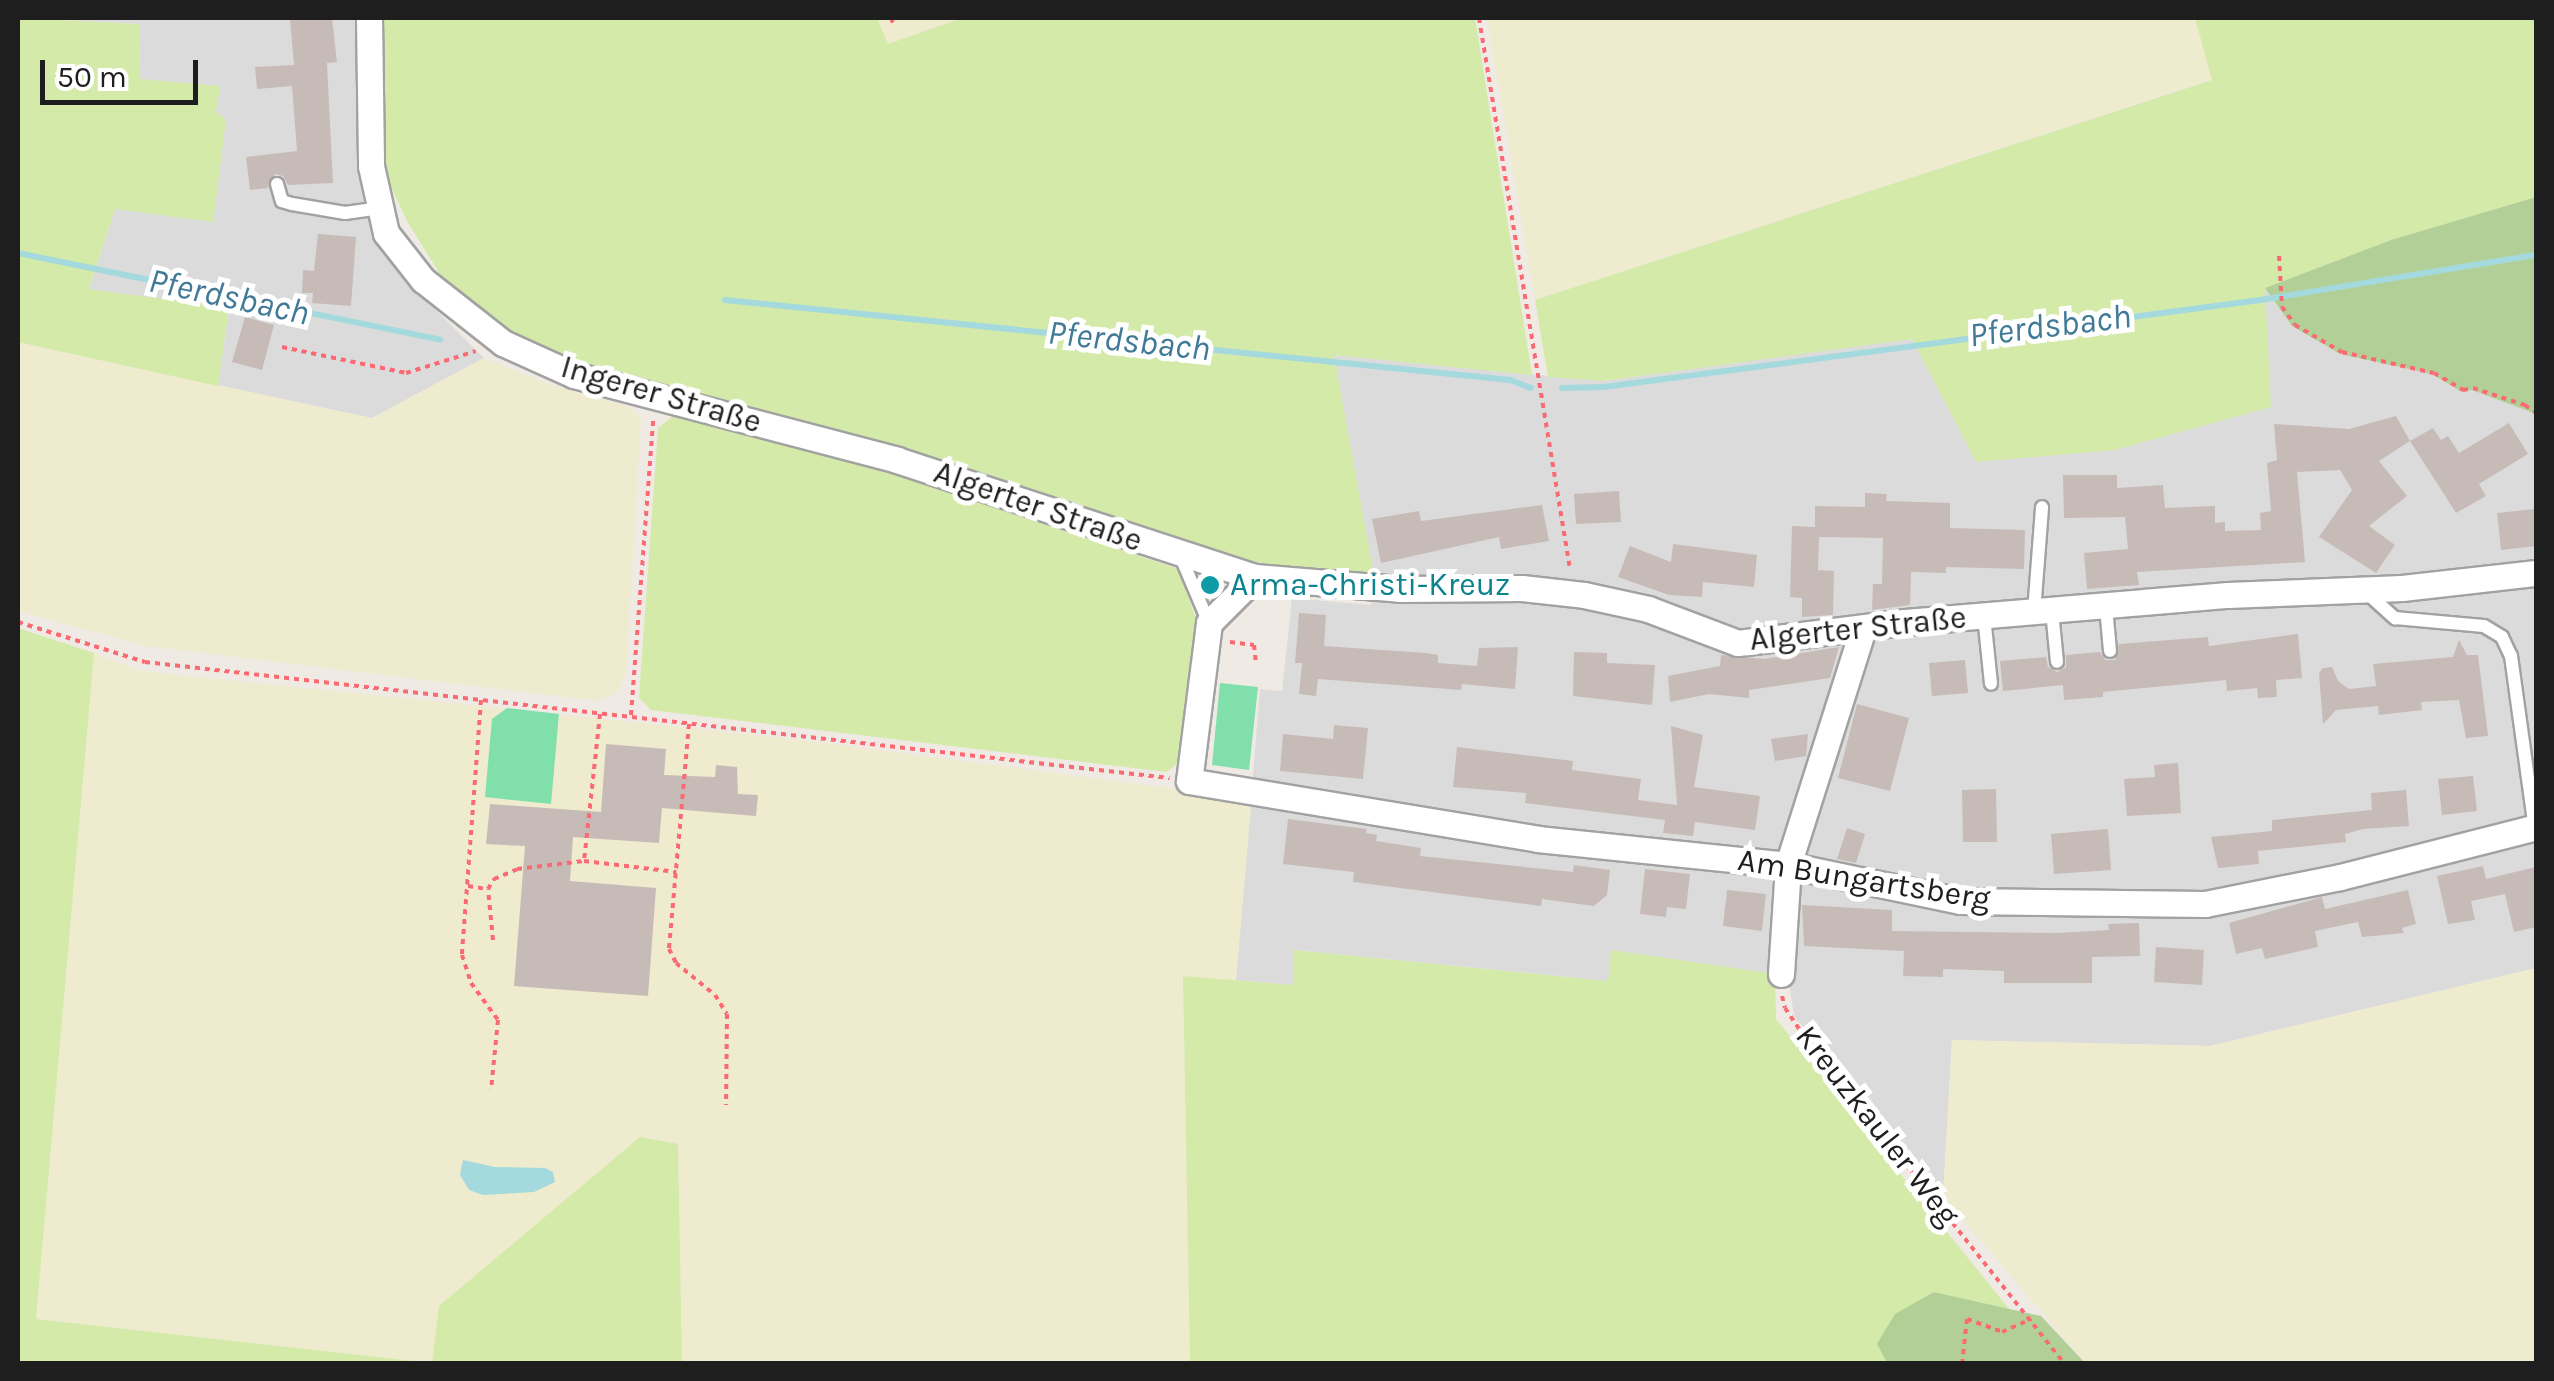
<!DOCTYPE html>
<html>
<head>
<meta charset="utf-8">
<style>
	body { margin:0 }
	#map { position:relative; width:2554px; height:1381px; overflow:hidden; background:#efeae4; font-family:Karla,sans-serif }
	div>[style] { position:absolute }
	.residential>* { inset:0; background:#dcdbdb }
	.farmland>* { inset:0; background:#eeebcf }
	.grass>* { inset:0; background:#d4eaa9 }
	.forest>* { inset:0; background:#b2cf98 }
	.pitch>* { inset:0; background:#81dfab }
	.water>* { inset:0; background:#a4dadd }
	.stream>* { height:6px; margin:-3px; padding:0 3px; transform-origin:3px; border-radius:3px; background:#a4dadd }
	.building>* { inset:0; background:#c7bbb7 }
	.path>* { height:4px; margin-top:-2px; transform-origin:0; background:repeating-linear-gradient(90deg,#fb6973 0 5px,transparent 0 10px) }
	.roads { filter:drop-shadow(2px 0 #a2a2a2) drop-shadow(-2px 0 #a2a2a2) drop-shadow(0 2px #a2a2a2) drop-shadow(0 -2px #a2a2a2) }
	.service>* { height:12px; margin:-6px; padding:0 6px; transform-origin:6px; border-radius:6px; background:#fff }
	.minor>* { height:25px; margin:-12.5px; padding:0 12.5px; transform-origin:12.5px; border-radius:12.5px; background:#fff }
	.dots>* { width:28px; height:28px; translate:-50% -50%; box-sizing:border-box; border:5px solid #fff; border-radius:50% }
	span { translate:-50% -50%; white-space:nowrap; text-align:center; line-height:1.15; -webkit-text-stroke:10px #fff; paint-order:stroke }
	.street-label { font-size:32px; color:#1e1e1e }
	.culture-label { font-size:32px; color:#0d838f }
	.left { translate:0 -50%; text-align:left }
	.water-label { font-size:35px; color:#417a97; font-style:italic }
	.frame { position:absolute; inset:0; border:20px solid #1e1e1e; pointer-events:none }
	.scale { position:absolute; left:40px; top:60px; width:158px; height:45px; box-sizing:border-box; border:5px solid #1e1e1e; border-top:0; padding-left:12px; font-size:30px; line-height:35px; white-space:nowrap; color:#1e1e1e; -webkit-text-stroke:8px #fff; paint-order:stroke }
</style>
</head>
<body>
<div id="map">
	<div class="residential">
		<i style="clip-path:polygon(24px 18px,372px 18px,375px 162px,392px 227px,426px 272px,432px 306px,484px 358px,372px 418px,218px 386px,229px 309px,89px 290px,115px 209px,140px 81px,139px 24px)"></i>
		<i style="clip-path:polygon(2265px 288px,2292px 326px,2340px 354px,2433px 374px,2462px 392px,2472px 390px,2536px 414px,2536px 968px,2210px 1046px,1952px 1040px,1943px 1196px,1794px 1016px,1788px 976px,1612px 951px,1609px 981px,1295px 950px,1295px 985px,1236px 980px,1260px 689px,1282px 691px,1292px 598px,1371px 605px,1374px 576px,1333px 355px,1603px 381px)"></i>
	</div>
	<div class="farmland">
		<i style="clip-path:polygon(877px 18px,962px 18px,888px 45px)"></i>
		<i style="clip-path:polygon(1487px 18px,2195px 18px,2212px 79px,1535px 300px)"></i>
		<i style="clip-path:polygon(18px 342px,372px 418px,484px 358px,543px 382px,629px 407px,641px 417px,626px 673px,618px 691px,598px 701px,146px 646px,18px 611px)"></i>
		<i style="clip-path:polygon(94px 653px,141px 671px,795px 739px,1199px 792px,1251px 807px,1236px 980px,1183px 977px,1190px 1363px,682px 1363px,678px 1144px,440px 1306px,433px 1363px,36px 1319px)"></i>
		<i style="clip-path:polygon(2536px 968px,2536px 1363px,2085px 1363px,1943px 1196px,1952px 1040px,2210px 1046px)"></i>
	</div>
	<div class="grass">
		<i style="clip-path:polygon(18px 18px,139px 24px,140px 79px,220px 86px,216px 112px,226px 120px,213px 222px,115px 209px,89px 289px,229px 308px,218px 386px,18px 342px)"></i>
		<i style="clip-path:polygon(382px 18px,877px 18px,888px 44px,962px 18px,1475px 18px,1532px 375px,1334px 355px,1374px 576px,1316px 573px,1205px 552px,823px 427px,568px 362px,500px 328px,441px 276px,407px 221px,380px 163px)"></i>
		<i style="clip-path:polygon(2195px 18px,2536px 18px,2536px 197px,2391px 240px,2265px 288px,2271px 407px,2115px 450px,1976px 462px,1912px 339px,1603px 381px,1548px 377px,1535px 300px,2212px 80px)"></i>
		<i style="clip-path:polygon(674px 415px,895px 474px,1178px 569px,1198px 624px,1184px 758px,1167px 772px,651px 710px,639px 698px,658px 428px)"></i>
		<i style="clip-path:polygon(18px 628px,94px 653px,36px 1319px,432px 1363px,439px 1306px,640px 1137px,678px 1144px,682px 1363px,18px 1363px)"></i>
		<i style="clip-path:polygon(1294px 950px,1608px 981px,1611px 950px,1775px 974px,1776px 1019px,2009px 1309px,1934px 1292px,1877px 1344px,1887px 1363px,1190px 1363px,1183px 976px,1294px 985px)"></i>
	</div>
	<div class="forest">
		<i style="clip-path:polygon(2536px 197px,2536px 414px,2472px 390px,2462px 392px,2432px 374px,2340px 354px,2292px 326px,2265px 288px,2391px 240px)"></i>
		<i style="clip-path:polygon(1934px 1292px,2041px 1316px,2085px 1363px,1887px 1363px,1877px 1344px,1895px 1314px)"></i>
	</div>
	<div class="pitch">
		<i style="clip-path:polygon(1220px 683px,1258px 687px,1249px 770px,1212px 765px)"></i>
		<i style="clip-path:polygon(507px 708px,559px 714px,551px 804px,485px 797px,492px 719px)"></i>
	</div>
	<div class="water">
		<i style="clip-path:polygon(463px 1160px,495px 1167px,545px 1168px,553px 1172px,555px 1182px,534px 1192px,483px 1195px,469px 1190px,460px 1175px)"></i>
	</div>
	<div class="stream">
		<i style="left:18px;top:253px;width:431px;rotate:11.6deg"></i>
		<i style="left:725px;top:300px;width:789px;rotate:5.82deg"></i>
		<i style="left:1510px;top:380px;width:22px;rotate:21deg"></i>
		<i style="left:1562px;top:388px;width:42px;rotate:-1.4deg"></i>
		<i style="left:1604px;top:387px;width:662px;rotate:-7.55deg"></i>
		<i style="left:2260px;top:300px;width:280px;rotate:-9.3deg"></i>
	</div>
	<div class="building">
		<i style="clip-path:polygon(332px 18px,337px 62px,327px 63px,333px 183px,288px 185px,283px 176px,275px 174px,268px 188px,250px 190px,246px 157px,297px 151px,292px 86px,257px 89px,255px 67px,294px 65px,290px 19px)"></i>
		<i style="clip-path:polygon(318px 234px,356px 237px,351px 306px,312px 303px,313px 293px,302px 293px,303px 270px,314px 271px)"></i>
		<i style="clip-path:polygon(245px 317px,274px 325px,262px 370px,232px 362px)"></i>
		<i style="clip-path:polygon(2396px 416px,2410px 441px,2379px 461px,2407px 496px,2369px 526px,2395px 545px,2376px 573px,2319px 537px,2352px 490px,2340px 470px,2297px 472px,2305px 562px,2137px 572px,2139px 585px,2087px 589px,2084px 553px,2128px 549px,2125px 517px,2064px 518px,2063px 475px,2117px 475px,2117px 488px,2163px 485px,2165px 508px,2215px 506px,2215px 523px,2225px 522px,2225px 531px,2261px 530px,2260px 513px,2271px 511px,2267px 463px,2277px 460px,2274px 424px,2349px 429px)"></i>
		<i style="clip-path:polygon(2509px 423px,2528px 454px,2479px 484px,2486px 496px,2456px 513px,2410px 441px,2433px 428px,2441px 440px,2448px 436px,2459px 453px)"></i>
		<i style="clip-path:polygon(1619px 491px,1621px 522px,1576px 524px,1574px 494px)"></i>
		<i style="clip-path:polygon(1865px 493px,1887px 494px,1886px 501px,1950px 503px,1950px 528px,2025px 530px,2024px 569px,1946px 567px,1946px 573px,1911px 572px,1910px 605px,1872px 610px,1873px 584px,1882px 584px,1883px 538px,1819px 537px,1818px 570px,1834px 571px,1833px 615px,1802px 617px,1802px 598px,1790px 597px,1792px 526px,1815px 527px,1815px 506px,1865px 507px)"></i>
		<i style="clip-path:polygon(1542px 505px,1549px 541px,1501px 549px,1499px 537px,1381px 563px,1372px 519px,1419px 511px,1421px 521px)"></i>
		<i style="clip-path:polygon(2535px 509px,2536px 546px,2501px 550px,2497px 513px)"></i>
		<i style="clip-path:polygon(1673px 544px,1757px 555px,1754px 587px,1703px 582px,1702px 597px,1669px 595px,1618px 577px,1630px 546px,1671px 562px)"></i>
		<i style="clip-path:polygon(1299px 613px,1326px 615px,1324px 646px,1426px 653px,1438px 655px,1438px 663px,1477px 666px,1479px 648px,1518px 647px,1515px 689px,1462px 684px,1461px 690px,1318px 679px,1316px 696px,1299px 694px,1302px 663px,1295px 663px)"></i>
		<i style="clip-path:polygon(2298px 634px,2302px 678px,2276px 680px,2277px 697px,2258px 698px,2257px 688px,2227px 691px,2226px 680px,2103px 692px,2103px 697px,2064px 700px,2063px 685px,2003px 691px,2000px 661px,2046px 657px,2048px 667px,2057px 672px,2066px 667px,2066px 655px,2100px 652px,2105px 660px,2115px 660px,2119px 644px,2208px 637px,2209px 646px)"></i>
		<i style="clip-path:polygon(2459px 640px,2467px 655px,2478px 655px,2488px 736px,2466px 738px,2459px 700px,2421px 702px,2422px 710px,2379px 715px,2378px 706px,2336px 710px,2323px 724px,2319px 673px,2323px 668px,2332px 667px,2338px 681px,2349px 689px,2376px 686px,2373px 664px,2453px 657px)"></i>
		<i style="clip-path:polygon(1839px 647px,1830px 678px,1749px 690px,1749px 698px,1709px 694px,1670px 702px,1668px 676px,1720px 666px,1721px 655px,1764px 659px)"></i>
		<i style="clip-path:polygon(1574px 652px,1607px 653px,1607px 663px,1655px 665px,1652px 705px,1573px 696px)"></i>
		<i style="clip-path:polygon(1965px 660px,1968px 693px,1932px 696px,1929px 663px)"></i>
		<i style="clip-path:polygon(1857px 704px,1909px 718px,1890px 791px,1838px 778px)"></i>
		<i style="clip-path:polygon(1334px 725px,1368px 728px,1363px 779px,1280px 771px,1283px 734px,1333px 739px)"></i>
		<i style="clip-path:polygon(1671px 726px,1703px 735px,1694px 787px,1760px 796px,1755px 830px,1695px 822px,1693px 836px,1663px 833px,1665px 820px,1525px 803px,1526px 793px,1453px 787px,1457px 747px,1573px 761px,1572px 770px,1641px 779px,1638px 800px,1677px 805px)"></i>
		<i style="clip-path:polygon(1808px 734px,1806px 756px,1775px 761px,1771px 739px)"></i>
		<i style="clip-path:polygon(606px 744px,666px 749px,664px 775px,715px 777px,716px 765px,737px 767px,738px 794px,758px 795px,756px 816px,662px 808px,659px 843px,573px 837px,570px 881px,656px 888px,648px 996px,514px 986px,525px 846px,486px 844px,490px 804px,601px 812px)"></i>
		<i style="clip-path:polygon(2178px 763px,2181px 813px,2127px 816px,2124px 779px,2155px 777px,2154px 765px)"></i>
		<i style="clip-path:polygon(2473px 776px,2477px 811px,2442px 815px,2438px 779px)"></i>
		<i style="clip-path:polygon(1996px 789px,1997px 842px,1963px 842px,1962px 790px)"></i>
		<i style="clip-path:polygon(2406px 790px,2409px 826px,2363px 829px,2345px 834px,2346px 842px,2258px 851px,2259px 864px,2218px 868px,2211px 837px,2272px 831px,2272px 820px,2372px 810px,2371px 793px)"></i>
		<i style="clip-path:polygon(1288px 819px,1367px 829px,1366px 833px,1377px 835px,1376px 841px,1421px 848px,1420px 856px,1573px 872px,1574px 865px,1610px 870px,1607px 895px,1594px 906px,1542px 899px,1541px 906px,1353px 882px,1354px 872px,1283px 864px)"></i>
		<i style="clip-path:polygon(1847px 828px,1865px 834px,1856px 863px,1837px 859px)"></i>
		<i style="clip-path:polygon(2108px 829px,2111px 870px,2054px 874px,2051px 834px)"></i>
		<i style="clip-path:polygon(2483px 866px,2486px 879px,2536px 867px,2536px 927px,2514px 932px,2505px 894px,2471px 901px,2475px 920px,2448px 924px,2437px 876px)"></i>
		<i style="clip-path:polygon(1645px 869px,1690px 874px,1686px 909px,1667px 907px,1666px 917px,1640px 914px)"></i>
		<i style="clip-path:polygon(1727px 890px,1766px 894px,1762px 931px,1723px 926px)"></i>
		<i style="clip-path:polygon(2408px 890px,2416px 924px,2402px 928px,2404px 933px,2362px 937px,2358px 922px,2315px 931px,2318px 947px,2265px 959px,2262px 948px,2236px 954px,2229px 923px,2322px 897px,2325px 909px)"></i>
		<i style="clip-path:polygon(1802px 905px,1892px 910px,1892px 931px,2058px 933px,2109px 930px,2108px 924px,2139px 923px,2140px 956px,2092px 957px,2092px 983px,2004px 983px,2004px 971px,1943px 969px,1943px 977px,1903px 976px,1904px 951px,1804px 946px)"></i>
		<i style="clip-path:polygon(2156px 947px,2204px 950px,2202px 985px,2154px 982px)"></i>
	</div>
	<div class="path">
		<i style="left:891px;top:18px;width:9px;rotate:69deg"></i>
		<i style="left:1479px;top:18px;width:558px;rotate:80.62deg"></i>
		<i style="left:2279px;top:256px;width:51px;rotate:86.6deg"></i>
		<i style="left:2282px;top:307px;width:22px;rotate:54deg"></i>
		<i style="left:2295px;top:325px;width:54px;rotate:29.9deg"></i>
		<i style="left:2342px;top:352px;width:94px;rotate:12.9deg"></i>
		<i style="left:2434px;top:373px;width:34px;rotate:30deg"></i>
		<i style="left:2463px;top:390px;width:10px;rotate:-11deg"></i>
		<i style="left:2473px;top:388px;width:55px;rotate:18.1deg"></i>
		<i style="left:2525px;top:405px;width:14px;rotate:36deg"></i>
		<i style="left:282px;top:347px;width:127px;rotate:11.8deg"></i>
		<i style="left:406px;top:373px;width:73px;rotate:-17.4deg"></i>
		<i style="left:18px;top:622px;width:133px;rotate:17.5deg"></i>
		<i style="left:145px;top:662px;width:1031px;rotate:6.46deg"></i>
		<i style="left:1230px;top:642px;width:24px;rotate:7deg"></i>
		<i style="left:1254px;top:645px;width:20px;rotate:84deg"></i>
		<i style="left:481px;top:700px;width:256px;rotate:94.3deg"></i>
		<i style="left:462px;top:955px;width:29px;rotate:72deg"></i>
		<i style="left:471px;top:983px;width:46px;rotate:53.9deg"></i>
		<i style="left:498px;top:1020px;width:70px;rotate:95.7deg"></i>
		<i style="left:600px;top:714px;width:148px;rotate:96.2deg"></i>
		<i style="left:584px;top:861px;width:93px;rotate:6.8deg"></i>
		<i style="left:631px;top:715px;width:295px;rotate:-85.7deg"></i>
		<i style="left:689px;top:724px;width:226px;rotate:95.1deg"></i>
		<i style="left:669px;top:949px;width:16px;rotate:63deg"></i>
		<i style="left:676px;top:963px;width:50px;rotate:39.4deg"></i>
		<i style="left:715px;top:995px;width:22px;rotate:58deg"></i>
		<i style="left:727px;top:1014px;width:91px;rotate:90.6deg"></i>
		<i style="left:468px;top:886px;width:20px;rotate:9deg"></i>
		<i style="left:493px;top:940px;width:51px;rotate:-95.6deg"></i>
		<i style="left:488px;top:889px;width:12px;rotate:-59deg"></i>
		<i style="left:494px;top:879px;width:25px;rotate:-23deg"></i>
		<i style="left:517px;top:869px;width:67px;rotate:-6.8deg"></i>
		<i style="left:1782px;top:996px;width:12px;rotate:76deg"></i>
		<i style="left:1785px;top:1008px;width:32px;rotate:56deg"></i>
		<i style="left:1803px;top:1035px;width:421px;rotate:51.5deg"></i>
		<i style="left:1962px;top:1364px;width:45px;rotate:-83.7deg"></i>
		<i style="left:1967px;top:1319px;width:37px;rotate:20deg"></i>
		<i style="left:2002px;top:1332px;width:32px;rotate:-24deg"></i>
	</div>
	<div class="roads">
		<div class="service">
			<i style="left:277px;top:184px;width:18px;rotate:74deg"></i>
			<i style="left:282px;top:201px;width:10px;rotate:17deg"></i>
			<i style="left:292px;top:204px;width:54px;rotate:9.6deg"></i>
			<i style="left:345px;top:213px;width:36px;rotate:-8deg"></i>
			<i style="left:1180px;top:555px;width:74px;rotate:66.9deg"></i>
			<i style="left:2367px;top:593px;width:38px;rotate:42deg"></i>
			<i style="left:2395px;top:618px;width:89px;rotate:5.1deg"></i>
			<i style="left:2484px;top:626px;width:21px;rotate:31deg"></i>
			<i style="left:2502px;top:637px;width:21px;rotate:65deg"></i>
			<i style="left:2511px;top:656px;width:174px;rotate:82.1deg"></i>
			<i style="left:2106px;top:607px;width:44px;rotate:84.8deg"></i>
			<i style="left:2052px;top:611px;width:51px;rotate:84.4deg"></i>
			<i style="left:2034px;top:612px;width:105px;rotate:-85.6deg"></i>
			<i style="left:1984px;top:616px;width:68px;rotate:84.1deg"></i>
		</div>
		<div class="minor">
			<i style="left:369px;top:18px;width:148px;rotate:89.2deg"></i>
			<i style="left:371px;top:166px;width:69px;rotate:77.4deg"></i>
			<i style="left:386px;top:233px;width:60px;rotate:51.8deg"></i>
			<i style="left:423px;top:280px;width:102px;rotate:38.2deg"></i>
			<i style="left:503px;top:343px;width:78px;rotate:24.3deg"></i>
			<i style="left:574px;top:375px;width:334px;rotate:14.7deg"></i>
			<i style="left:897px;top:460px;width:377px;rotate:18.1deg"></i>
			<i style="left:1255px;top:577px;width:145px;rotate:4.7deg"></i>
			<i style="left:1400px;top:589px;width:122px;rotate:-0.5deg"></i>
			<i style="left:1522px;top:588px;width:62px;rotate:6.4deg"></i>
			<i style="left:1584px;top:595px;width:66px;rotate:12.3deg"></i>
			<i style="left:1648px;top:609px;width:96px;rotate:20.7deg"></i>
			<i style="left:1738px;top:643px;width:168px;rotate:-7.2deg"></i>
			<i style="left:1905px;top:622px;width:324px;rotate:-4.8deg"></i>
			<i style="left:2228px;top:595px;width:174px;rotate:-2.3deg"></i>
			<i style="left:2402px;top:588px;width:135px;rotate:-6.4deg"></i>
			<i style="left:1255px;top:577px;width:65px;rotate:135deg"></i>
			<i style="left:1209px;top:623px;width:159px;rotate:97.2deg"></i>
			<i style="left:1189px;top:781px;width:354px;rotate:9.4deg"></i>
			<i style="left:1538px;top:839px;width:251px;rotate:5.9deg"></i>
			<i style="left:1788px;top:865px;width:176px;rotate:11.8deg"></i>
			<i style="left:1960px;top:901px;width:245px;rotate:0.7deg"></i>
			<i style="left:2205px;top:904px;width:138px;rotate:-11.3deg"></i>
			<i style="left:2340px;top:877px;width:202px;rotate:-14.3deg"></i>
			<i style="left:1781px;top:974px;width:109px;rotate:-86.3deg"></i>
			<i style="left:1788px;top:865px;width:248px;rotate:-72.4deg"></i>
		</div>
	</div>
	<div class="dots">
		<i style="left:1210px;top:585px;background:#0f9aa8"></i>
	</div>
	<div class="street-label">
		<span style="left:661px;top:395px;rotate:16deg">Ingerer Straße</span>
		<span style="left:1038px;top:507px;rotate:19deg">Algerter Straße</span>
		<span style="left:1858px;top:629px;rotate:-6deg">Algerter Straße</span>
		<span style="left:1864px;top:880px;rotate:9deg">Am Bungartsberg</span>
		<span style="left:1877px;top:1126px;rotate:52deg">Kreuzkauler Weg</span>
	</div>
	<div class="culture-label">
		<span class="left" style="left:1230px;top:585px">Arma-Christi-Kreuz</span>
	</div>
	<div class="water-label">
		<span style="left:229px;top:297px;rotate:12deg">Pferdsbach</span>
		<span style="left:2050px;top:326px;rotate:-7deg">Pferdsbach</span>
		<span style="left:1129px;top:341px;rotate:6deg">Pferdsbach</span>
	</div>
	<div class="frame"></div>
	<div class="scale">50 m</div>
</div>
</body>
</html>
